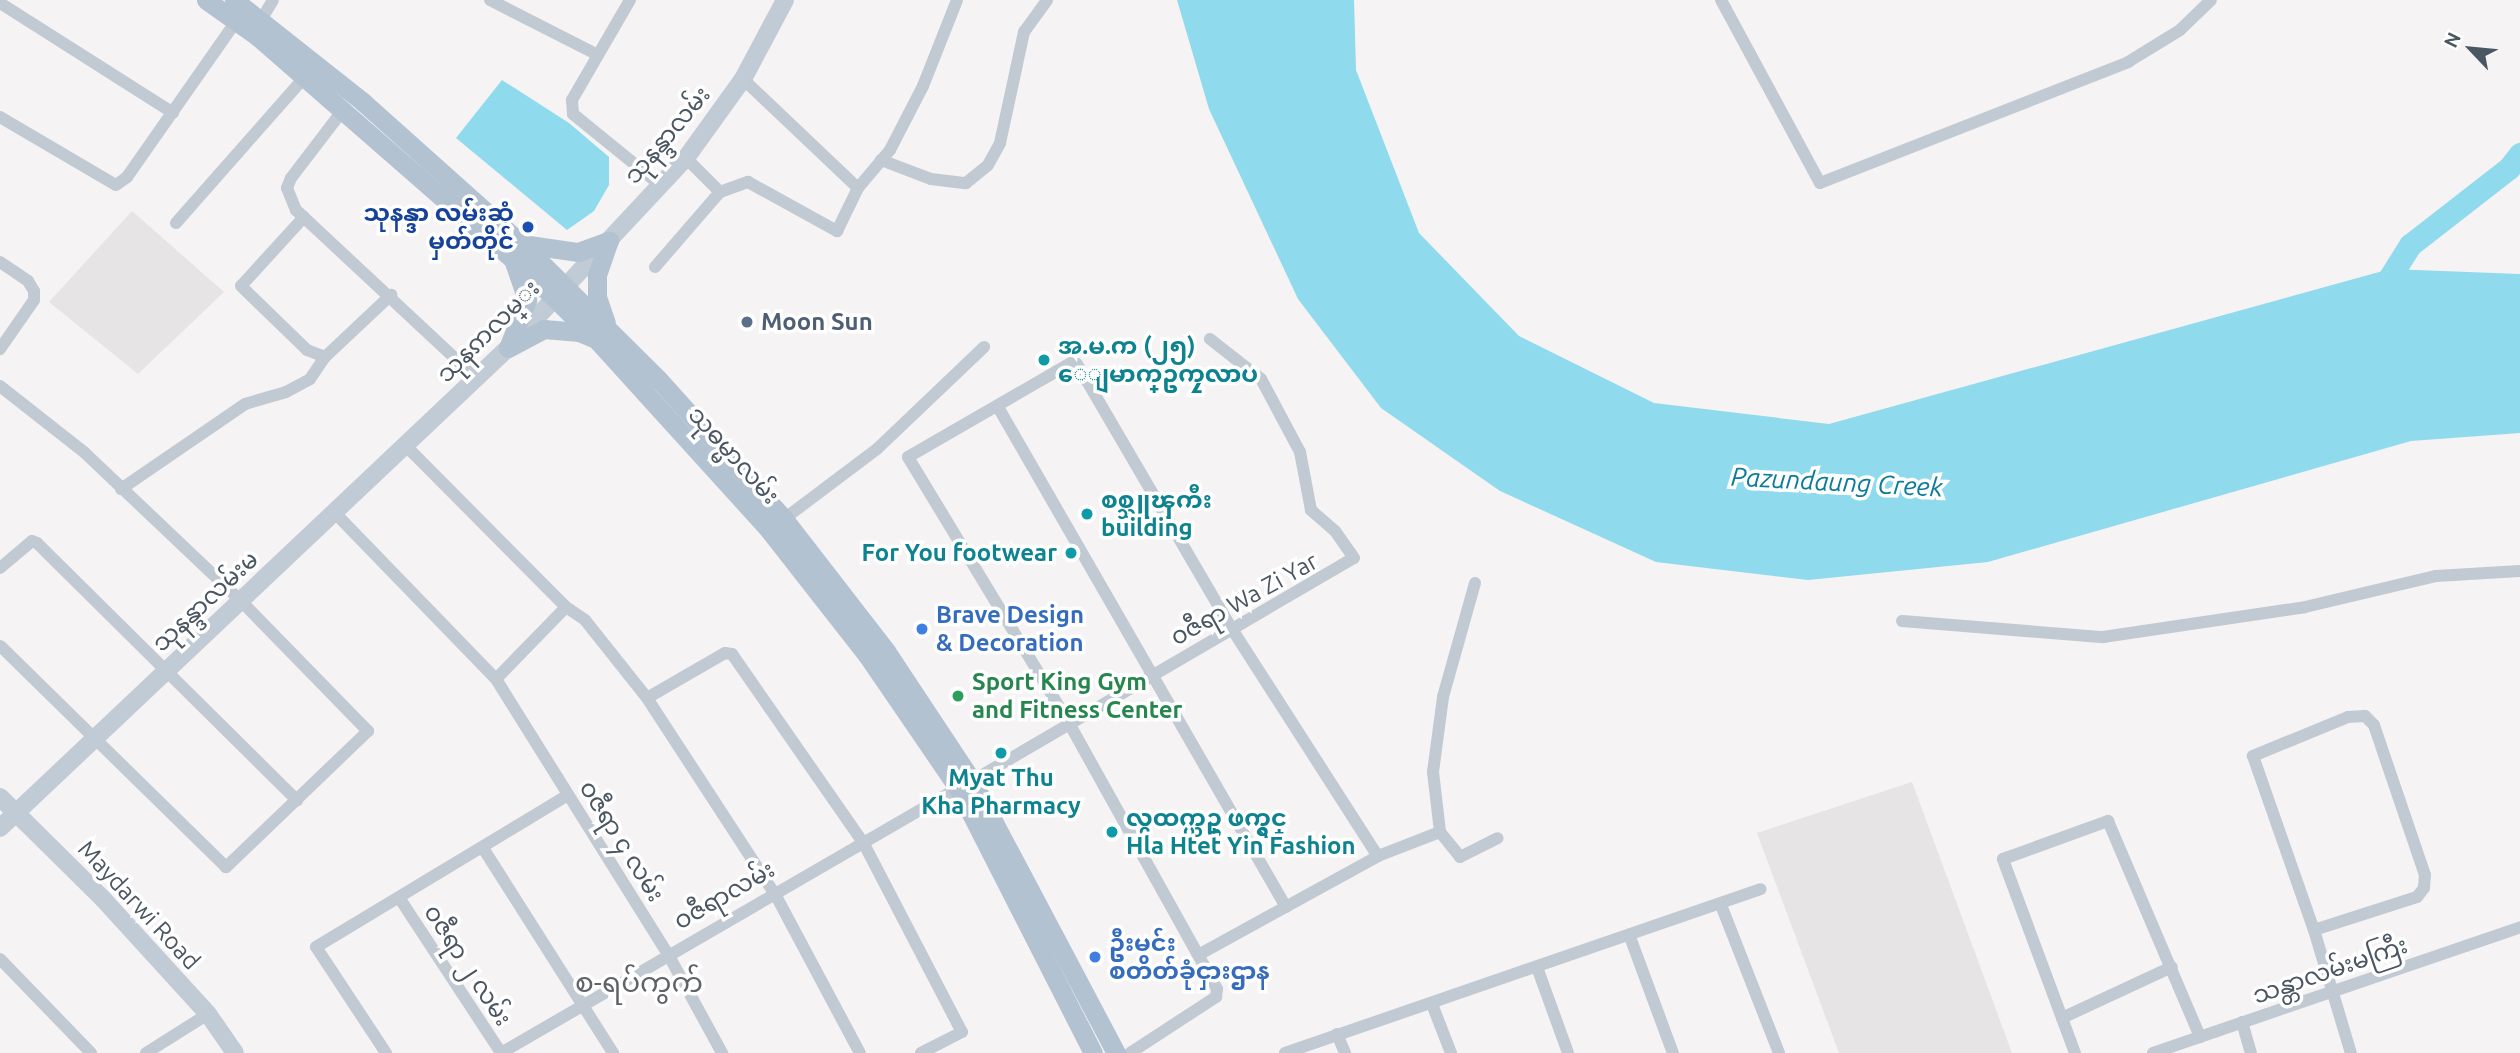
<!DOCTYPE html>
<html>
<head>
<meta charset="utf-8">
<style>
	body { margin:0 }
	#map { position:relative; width:2520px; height:1053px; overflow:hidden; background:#f5f3f3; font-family:Ubuntu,"Noto Sans Myanmar",sans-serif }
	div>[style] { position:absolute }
	.education>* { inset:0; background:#e6e4e5 }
	.water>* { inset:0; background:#90daee }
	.river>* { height:23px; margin:-11.5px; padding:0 11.5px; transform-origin:11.5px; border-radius:11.5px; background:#90daee }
	.street>* { height:12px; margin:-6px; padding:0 6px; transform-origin:6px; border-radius:6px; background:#c1cad2 }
	.secondary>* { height:18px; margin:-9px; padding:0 9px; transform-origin:9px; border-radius:9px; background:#c1cbd6 }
	.primary>* { height:19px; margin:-9.5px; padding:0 9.5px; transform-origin:9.5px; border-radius:9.5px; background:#b3c2d1 }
	.dots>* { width:19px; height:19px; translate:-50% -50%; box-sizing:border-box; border:4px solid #fff; border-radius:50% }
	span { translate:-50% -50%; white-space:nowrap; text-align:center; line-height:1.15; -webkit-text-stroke:7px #fff; paint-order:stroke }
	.street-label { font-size:24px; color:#4a5661 }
	.transit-label { font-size:24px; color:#164399; font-weight:700 }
	.right { translate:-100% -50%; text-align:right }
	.service-label { font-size:24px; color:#4e5e75; font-weight:700 }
	.left { translate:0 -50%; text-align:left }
	.culture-label { font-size:24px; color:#0d838f; font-weight:700 }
	.shop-label { font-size:24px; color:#366cbe; font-weight:700 }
	.leisure-label { font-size:24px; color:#27864d; font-weight:700 }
	.water-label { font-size:26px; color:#0c7c9b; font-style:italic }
	.quarter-label { font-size:28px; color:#5f6368 }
	.north { position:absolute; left:2436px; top:14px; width:70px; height:70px; -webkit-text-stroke:5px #fff; paint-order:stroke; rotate:296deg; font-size:19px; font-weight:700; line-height:28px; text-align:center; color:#4a5661 }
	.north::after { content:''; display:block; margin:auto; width:24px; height:32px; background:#4a5661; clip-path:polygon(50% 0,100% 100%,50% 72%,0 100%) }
</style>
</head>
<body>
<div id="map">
	<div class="education">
		<i style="clip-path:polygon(132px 211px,224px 292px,138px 374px,49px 302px)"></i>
		<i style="clip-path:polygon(1912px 782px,2012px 1053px,1839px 1053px,1757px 833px)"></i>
	</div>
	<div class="water">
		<i style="clip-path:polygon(1177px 0,1354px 0,1356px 70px,1419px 233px,1519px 336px,1654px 403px,1829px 424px,2390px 269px,2520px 274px,2520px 433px,2411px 441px,1988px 562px,1808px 580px,1656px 562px,1500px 491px,1381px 408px,1298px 299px,1209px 109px)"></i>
		<i style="clip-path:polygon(502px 80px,569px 123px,609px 157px,609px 185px,594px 211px,567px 230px,456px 138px)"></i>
	</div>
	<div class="river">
		<i style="left:2384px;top:297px;width:9px;rotate:-96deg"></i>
		<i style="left:2383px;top:288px;width:51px;rotate:-57.9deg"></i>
		<i style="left:2410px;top:245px;width:125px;rotate:-37.9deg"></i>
		<i style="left:2509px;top:168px;width:18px;rotate:-52deg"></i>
	</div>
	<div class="street">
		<i style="left:490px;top:0;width:119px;rotate:27deg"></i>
		<i style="left:630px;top:0;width:116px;rotate:120.1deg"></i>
		<i style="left:572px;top:100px;width:14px;rotate:86deg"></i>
		<i style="left:573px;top:114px;width:111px;rotate:39.1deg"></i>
		<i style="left:1721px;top:0;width:208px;rotate:61.6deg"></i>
		<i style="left:1820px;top:183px;width:331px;rotate:-21.4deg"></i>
		<i style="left:2128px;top:62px;width:61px;rotate:-31.6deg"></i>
		<i style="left:2180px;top:30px;width:43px;rotate:-44.1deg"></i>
		<i style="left:0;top:3px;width:205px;rotate:32.4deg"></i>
		<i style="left:261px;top:20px;width:23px;rotate:-59deg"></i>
		<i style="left:743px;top:79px;width:158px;rotate:43.5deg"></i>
		<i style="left:343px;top:110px;width:86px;rotate:127.4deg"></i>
		<i style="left:291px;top:178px;width:11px;rotate:112deg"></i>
		<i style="left:287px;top:188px;width:24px;rotate:68deg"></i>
		<i style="left:296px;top:210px;width:248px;rotate:43deg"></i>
		<i style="left:0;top:117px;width:134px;rotate:30.4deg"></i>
		<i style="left:116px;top:185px;width:14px;rotate:-36deg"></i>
		<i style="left:127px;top:177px;width:192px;rotate:-55deg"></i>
		<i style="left:686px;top:158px;width:48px;rotate:45deg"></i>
		<i style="left:881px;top:160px;width:53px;rotate:20.8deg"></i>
		<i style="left:931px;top:179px;width:35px;rotate:7deg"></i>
		<i style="left:966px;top:183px;width:28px;rotate:-39deg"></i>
		<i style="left:988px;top:165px;width:25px;rotate:-61deg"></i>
		<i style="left:1000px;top:143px;width:114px;rotate:-77.8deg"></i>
		<i style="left:1024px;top:32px;width:39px;rotate:-54deg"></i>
		<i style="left:304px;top:217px;width:93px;rotate:132.4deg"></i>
		<i style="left:241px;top:286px;width:92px;rotate:44.1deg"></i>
		<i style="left:307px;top:350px;width:19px;rotate:21deg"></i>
		<i style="left:176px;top:223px;width:193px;rotate:-48.6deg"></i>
		<i style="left:0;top:262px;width:34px;rotate:34deg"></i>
		<i style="left:28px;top:281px;width:12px;rotate:59deg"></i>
		<i style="left:34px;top:291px;width:9px;rotate:90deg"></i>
		<i style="left:34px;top:300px;width:60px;rotate:124.8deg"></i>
		<i style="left:655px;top:267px;width:99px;rotate:-49.1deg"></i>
		<i style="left:720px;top:192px;width:30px;rotate:-20deg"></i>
		<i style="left:748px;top:182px;width:102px;rotate:28.8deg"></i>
		<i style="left:837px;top:231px;width:48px;rotate:-64deg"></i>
		<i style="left:858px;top:188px;width:50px;rotate:-49.9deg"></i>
		<i style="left:890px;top:150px;width:72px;rotate:-62.7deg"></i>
		<i style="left:923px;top:86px;width:92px;rotate:-68.4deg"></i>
		<i style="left:0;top:386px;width:108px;rotate:38.2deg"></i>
		<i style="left:85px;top:453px;width:215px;rotate:43.5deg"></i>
		<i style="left:241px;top:601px;width:182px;rotate:45.7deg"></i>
		<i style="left:368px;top:731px;width:197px;rotate:136.2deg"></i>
		<i style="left:226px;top:867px;width:316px;rotate:-135.6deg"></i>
		<i style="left:998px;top:407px;width:577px;rotate:60.06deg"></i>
		<i style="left:406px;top:446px;width:227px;rotate:45.2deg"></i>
		<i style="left:566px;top:607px;width:23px;rotate:34deg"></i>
		<i style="left:585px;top:620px;width:100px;rotate:51.5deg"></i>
		<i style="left:647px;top:698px;width:234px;rotate:56.9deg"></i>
		<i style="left:775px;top:894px;width:180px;rotate:61.9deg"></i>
		<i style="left:121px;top:489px;width:150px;rotate:-34.4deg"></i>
		<i style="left:245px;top:404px;width:43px;rotate:-16.3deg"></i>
		<i style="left:286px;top:392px;width:27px;rotate:-28deg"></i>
		<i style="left:310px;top:379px;width:27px;rotate:-56deg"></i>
		<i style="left:325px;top:357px;width:91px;rotate:-43.2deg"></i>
		<i style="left:335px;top:513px;width:231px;rotate:45.9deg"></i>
		<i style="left:496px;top:679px;width:327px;rotate:58deg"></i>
		<i style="left:669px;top:956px;width:111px;rotate:61.3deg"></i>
		<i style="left:784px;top:519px;width:116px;rotate:-37deg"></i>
		<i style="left:877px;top:449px;width:148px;rotate:-43.6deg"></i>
		<i style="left:0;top:568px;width:42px;rotate:-40.2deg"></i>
		<i style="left:32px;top:541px;width:5px;rotate:22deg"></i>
		<i style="left:37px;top:543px;width:366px;rotate:44.7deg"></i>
		<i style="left:1475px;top:583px;width:118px;rotate:105.7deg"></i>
		<i style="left:1443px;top:697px;width:76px;rotate:97.6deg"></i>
		<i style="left:1433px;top:772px;width:60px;rotate:83.3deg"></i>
		<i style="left:1440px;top:832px;width:32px;rotate:51deg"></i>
		<i style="left:1460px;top:857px;width:42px;rotate:-26.6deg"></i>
		<i style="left:1902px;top:621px;width:202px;rotate:4.6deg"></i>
		<i style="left:2103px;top:637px;width:204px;rotate:-8.4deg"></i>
		<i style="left:2305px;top:607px;width:135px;rotate:-13.3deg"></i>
		<i style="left:2436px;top:576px;width:84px;rotate:-3.4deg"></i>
		<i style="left:496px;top:679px;width:100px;rotate:-45.8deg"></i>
		<i style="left:647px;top:698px;width:90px;rotate:-30deg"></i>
		<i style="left:725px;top:653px;width:7px;rotate:8deg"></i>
		<i style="left:732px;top:654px;width:231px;rotate:55.2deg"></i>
		<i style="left:864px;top:844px;width:212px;rotate:62.5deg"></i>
		<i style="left:962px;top:1032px;width:46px;rotate:152.9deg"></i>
		<i style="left:972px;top:781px;width:442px;rotate:-30.3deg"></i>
		<i style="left:1354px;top:558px;width:33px;rotate:-125deg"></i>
		<i style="left:1335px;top:531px;width:32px;rotate:-139deg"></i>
		<i style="left:1311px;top:510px;width:59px;rotate:-100.7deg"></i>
		<i style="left:1300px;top:452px;width:83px;rotate:-118.1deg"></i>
		<i style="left:1261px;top:379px;width:65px;rotate:-141.9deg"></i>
		<i style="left:483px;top:848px;width:243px;rotate:57.6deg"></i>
		<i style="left:400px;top:899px;width:184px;rotate:56.7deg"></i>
		<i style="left:1721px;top:905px;width:159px;rotate:68.6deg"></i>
		<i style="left:2314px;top:930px;width:108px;rotate:-17.8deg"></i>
		<i style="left:2417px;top:897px;width:11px;rotate:-52deg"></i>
		<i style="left:2424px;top:888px;width:13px;rotate:-86deg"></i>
		<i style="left:2425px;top:875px;width:158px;rotate:-108.8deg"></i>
		<i style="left:2374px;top:725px;width:13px;rotate:-135deg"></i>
		<i style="left:2365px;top:716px;width:17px;rotate:177deg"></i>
		<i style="left:2348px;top:717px;width:103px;rotate:157.7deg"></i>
		<i style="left:2253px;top:756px;width:184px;rotate:70.7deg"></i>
		<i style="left:2314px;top:930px;width:128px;rotate:73.3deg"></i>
		<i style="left:1630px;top:937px;width:124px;rotate:69.7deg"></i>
		<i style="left:1200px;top:954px;width:203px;rotate:-28.8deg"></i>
		<i style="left:1378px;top:856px;width:66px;rotate:-21.2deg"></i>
		<i style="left:0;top:959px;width:131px;rotate:45.9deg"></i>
		<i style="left:1538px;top:970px;width:88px;rotate:70.1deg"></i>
		<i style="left:1432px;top:1004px;width:53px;rotate:68.8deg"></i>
		<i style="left:2062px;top:1018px;width:121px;rotate:-24.9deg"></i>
		<i style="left:2242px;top:1022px;width:32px;rotate:74deg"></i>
		<i style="left:1337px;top:1034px;width:21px;rotate:67deg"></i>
		<i style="left:146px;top:1053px;width:73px;rotate:-32.2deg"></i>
		<i style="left:386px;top:1053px;width:127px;rotate:-123.4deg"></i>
		<i style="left:316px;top:947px;width:294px;rotate:-31.1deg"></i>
		<i style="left:501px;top:1053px;width:528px;rotate:-30.11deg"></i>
		<i style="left:1130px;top:1053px;width:103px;rotate:-33.1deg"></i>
		<i style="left:1216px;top:997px;width:8px;rotate:-83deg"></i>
		<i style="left:1217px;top:989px;width:304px;rotate:-119.1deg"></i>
		<i style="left:1069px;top:723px;width:311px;rotate:-121.2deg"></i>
		<i style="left:908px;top:457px;width:188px;rotate:-30deg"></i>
		<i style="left:1071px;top:363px;width:6px;rotate:9deg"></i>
		<i style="left:1077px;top:364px;width:307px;rotate:59.7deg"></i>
		<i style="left:1232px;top:629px;width:270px;rotate:57.3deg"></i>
		<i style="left:1285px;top:1053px;width:503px;rotate:-19.01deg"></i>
		<i style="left:2075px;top:1053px;width:207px;rotate:-110.4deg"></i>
		<i style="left:2003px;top:859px;width:112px;rotate:-19.9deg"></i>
		<i style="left:2108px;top:821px;width:235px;rotate:66.9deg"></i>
		<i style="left:2153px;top:1053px;width:388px;rotate:-18.9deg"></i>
	</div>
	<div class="secondary">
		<i style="left:0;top:797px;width:146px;rotate:44.7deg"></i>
		<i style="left:104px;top:900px;width:154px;rotate:47.6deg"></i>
		<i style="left:208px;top:1014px;width:47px;rotate:55.3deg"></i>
		<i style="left:0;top:828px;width:699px;rotate:-43.38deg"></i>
		<i style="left:508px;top:348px;width:260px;rotate:-46.9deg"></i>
		<i style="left:686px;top:158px;width:97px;rotate:-54.2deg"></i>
		<i style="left:743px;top:79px;width:89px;rotate:-62deg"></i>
	</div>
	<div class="primary">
		<i style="left:206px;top:0;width:62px;rotate:35.2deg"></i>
		<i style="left:257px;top:36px;width:364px;rotate:41.1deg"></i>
		<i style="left:531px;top:275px;width:93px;rotate:44.6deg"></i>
		<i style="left:597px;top:340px;width:256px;rotate:47.8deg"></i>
		<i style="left:769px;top:530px;width:159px;rotate:51.9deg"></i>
		<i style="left:867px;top:655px;width:161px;rotate:55.6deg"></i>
		<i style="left:958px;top:788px;width:297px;rotate:63deg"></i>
		<i style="left:234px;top:0;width:164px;rotate:38.3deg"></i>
		<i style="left:363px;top:102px;width:213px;rotate:41.8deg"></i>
		<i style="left:522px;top:244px;width:193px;rotate:44.8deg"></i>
		<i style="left:659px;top:380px;width:187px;rotate:48deg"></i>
		<i style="left:784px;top:519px;width:167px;rotate:52.3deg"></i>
		<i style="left:886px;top:651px;width:156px;rotate:56.5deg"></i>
		<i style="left:972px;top:781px;width:308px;rotate:62.1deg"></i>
		<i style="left:522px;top:244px;width:57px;rotate:8.1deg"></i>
		<i style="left:578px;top:252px;width:33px;rotate:-20deg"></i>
		<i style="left:606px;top:323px;width:28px;rotate:-109deg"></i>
		<i style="left:597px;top:297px;width:22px;rotate:-90deg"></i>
		<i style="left:597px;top:275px;width:36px;rotate:-71deg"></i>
		<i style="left:508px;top:348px;width:52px;rotate:-68.4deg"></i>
		<i style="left:527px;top:300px;width:39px;rotate:-109deg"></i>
		<i style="left:508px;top:348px;width:41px;rotate:-27.8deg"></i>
		<i style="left:544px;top:329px;width:35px;rotate:5deg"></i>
		<i style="left:579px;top:332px;width:15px;rotate:23deg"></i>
	</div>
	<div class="dots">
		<i style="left:528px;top:227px;background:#1a4fb4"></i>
		<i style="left:747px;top:322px;background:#5c6f8a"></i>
		<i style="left:1044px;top:360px;background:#0f9aa8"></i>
		<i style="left:1087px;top:514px;background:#0f9aa8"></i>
		<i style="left:1071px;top:553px;background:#0f9aa8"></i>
		<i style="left:922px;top:629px;background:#3f7fe0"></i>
		<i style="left:958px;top:696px;background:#2e9e5b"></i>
		<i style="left:1001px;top:753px;background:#0f9aa8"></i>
		<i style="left:1112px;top:832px;background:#0f9aa8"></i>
		<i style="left:1095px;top:957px;background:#3f7fe0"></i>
	</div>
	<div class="street-label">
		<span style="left:667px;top:135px;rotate:-50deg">သုနန္ဒာလမ်း</span>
		<span style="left:488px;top:331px;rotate:-45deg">သုနၵာလမ္း</span>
		<span style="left:734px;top:455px;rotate:48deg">သုဓမ္မာလမ်း</span>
		<span style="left:1244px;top:599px;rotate:-29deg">၀ဇီရာ Wa Zi Yar</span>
		<span style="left:205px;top:601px;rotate:-43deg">သုနန္ဒာလမ်းမ</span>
		<span style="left:622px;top:841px;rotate:58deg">ဝဇီရာ ၄ လမ်း</span>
		<span style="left:724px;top:895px;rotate:-30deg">ဝဇီရာလမ်း</span>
		<span style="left:139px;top:905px;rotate:47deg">Maydarwi Road</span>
		<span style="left:468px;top:965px;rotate:57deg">ဝဇီရာ ၂ လမ်း</span>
		<span style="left:2330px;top:970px;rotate:-19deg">သန္တာလမ်းမကြီး</span>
	</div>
	<div class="transit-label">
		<span class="right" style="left:514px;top:227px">သုနန္ဒာ လမ်းဆုံ<br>မှတ်တိုင်</span>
	</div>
	<div class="service-label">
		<span class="left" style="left:761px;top:322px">Moon Sun</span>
	</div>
	<div class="culture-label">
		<span class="left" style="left:1058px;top:360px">အ.မ.က (၂၅)<br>ေျမာက္ဥကၠလာပ</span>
		<span class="left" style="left:1101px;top:514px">စစ္သူၾကီး<br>building</span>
		<span class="right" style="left:1057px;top:553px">For You footwear</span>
		<span style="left:1001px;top:792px">Myat Thu<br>Kha Pharmacy</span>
		<span class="left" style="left:1126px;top:832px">လွထက္ယဥ္ ဖက္ရွင္<br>Hla Htet Yin Fashion</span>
	</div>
	<div class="shop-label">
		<span class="left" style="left:936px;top:629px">Brave Design<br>&amp; Decoration</span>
		<span class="left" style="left:1109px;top:957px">ဦးမင်း<br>စတိတ်ခုံငှားဌာန</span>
	</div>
	<div class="leisure-label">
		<span class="left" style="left:972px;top:696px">Sport King Gym<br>and Fitness Center</span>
	</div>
	<div class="water-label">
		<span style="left:1837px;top:482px;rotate:3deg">Pazundaung Creek</span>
	</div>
	<div class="quarter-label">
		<span style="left:639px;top:982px">စ-ရပ်ကွက်</span>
	</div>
	<div class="north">N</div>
</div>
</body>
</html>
